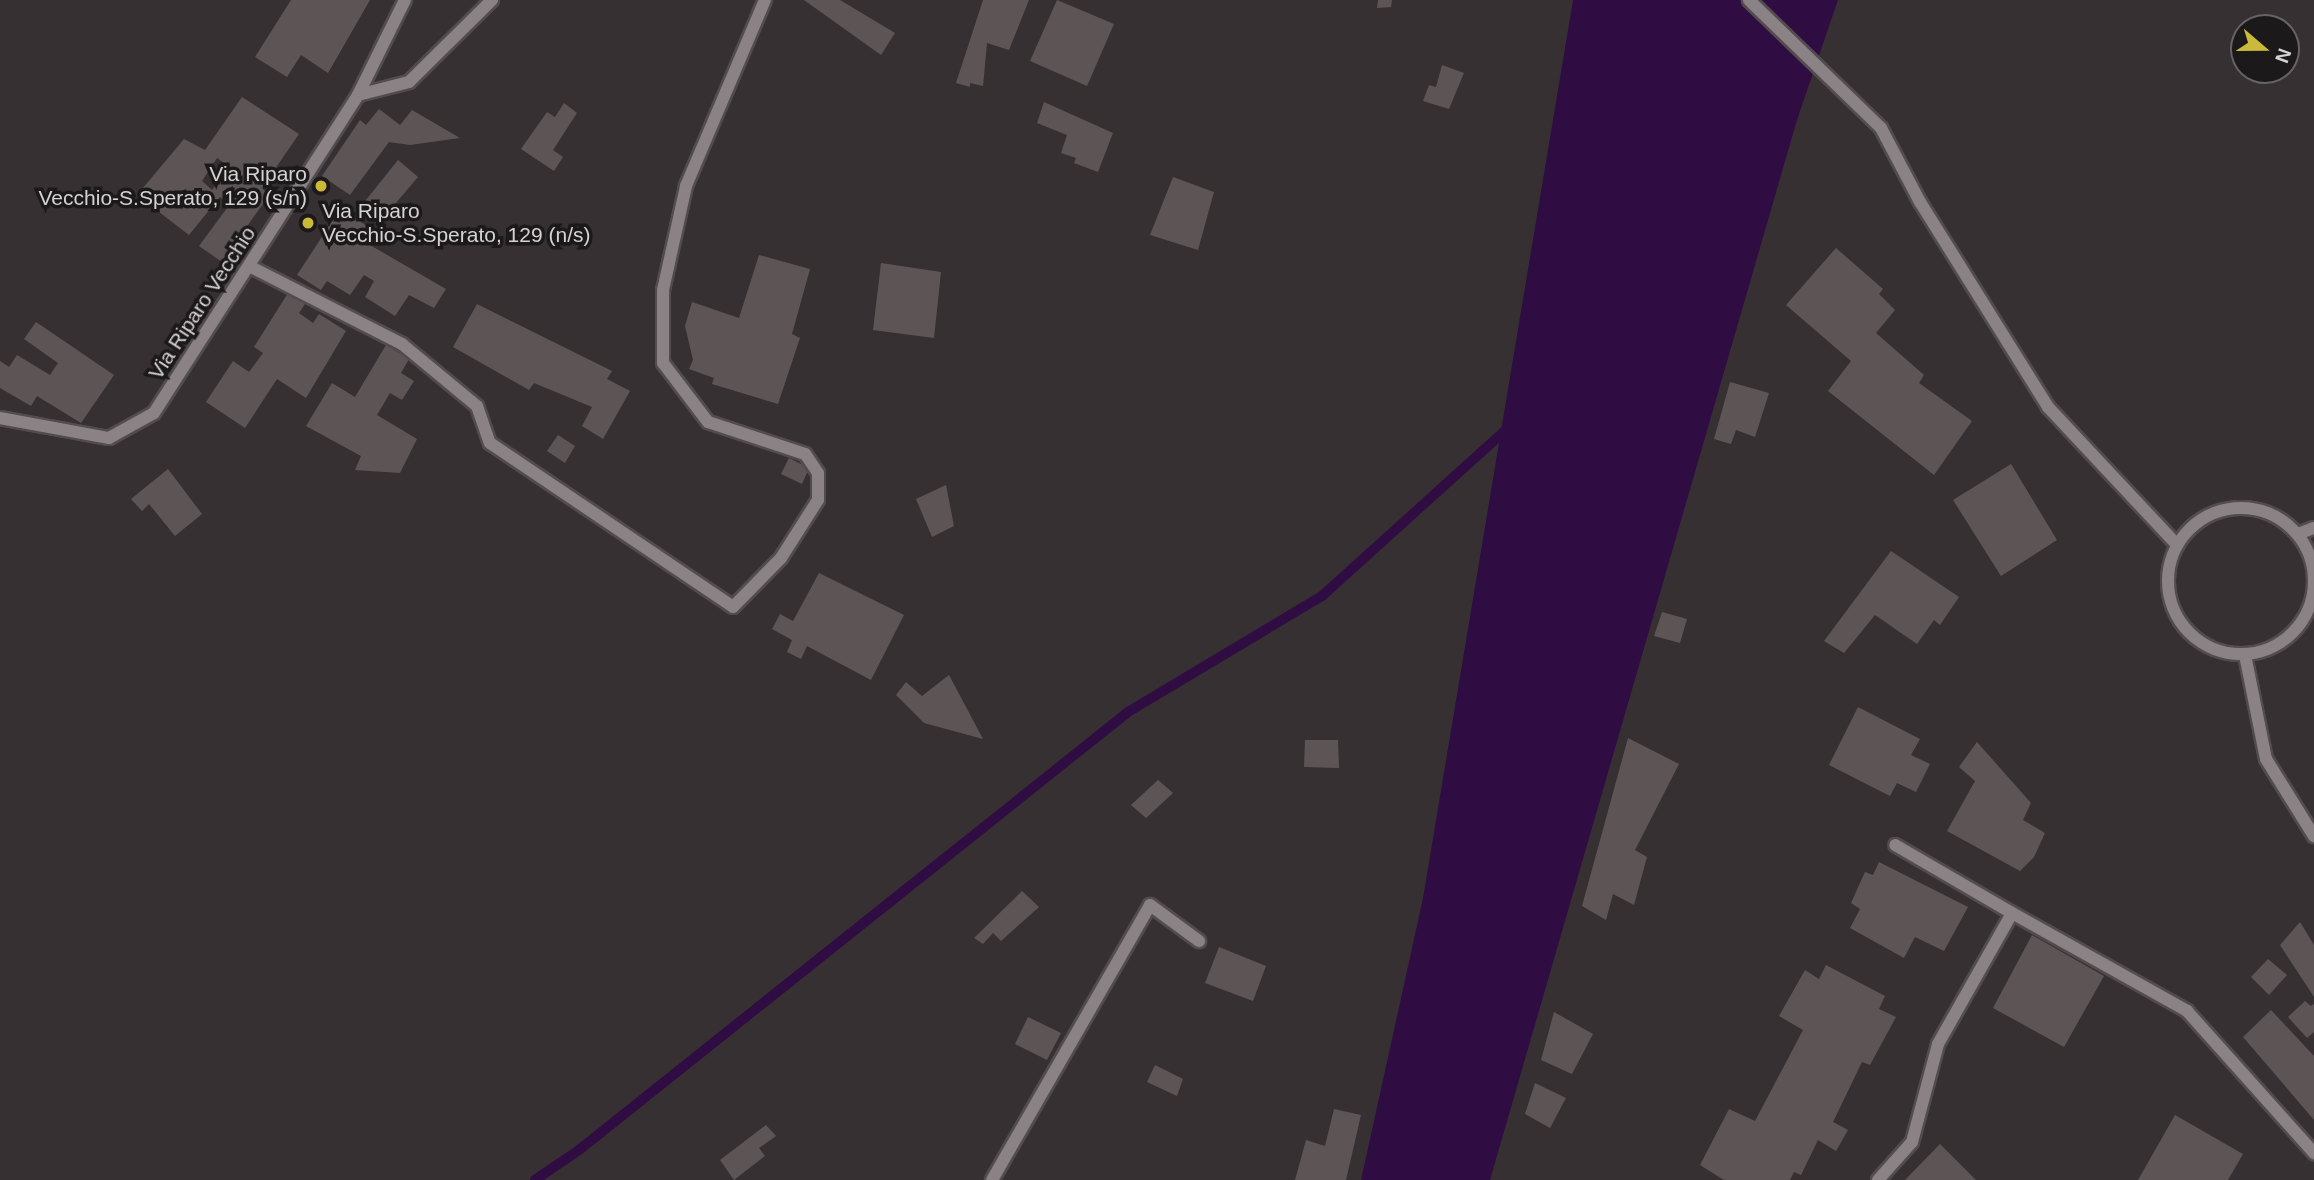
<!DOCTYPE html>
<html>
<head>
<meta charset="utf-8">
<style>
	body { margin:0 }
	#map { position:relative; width:2314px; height:1180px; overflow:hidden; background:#373033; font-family:Helvetica,sans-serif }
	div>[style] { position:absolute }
	.water>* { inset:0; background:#2f0d43 }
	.stream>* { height:10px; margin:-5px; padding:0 5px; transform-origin:5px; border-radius:5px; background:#2f0d43 }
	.building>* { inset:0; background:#5d5555 }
	.roads { filter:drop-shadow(2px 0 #524c4f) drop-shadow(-2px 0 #524c4f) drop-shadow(0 2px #524c4f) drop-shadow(0 -2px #524c4f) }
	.minor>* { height:12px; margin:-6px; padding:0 6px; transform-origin:6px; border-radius:6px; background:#8a8285 }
	.minor>.ring { margin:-6px; padding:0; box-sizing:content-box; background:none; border:12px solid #8a8285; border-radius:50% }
	.dots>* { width:19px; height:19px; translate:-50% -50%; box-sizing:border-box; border:4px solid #1c191a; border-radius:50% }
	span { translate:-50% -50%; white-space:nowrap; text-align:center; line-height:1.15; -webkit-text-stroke:7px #1c191a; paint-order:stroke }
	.poi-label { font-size:21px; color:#d6d1d3 }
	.right { translate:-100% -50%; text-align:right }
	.left { translate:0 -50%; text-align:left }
	.street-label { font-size:21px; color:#d6d1d3 }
	.north { position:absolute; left:2230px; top:14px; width:70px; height:70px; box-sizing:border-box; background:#1c191a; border:2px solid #666364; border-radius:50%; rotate:110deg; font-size:19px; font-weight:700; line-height:28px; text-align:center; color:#d6d1d3 }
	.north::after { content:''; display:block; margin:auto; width:24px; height:32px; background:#cbba39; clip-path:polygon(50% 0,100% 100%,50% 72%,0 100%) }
</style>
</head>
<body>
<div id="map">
	<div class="water">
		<i style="clip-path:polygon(1573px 0,1838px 0,1797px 120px,1490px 1180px,1361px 1180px,1423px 898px)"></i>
	</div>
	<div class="stream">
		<i style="left:535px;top:1180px;width:53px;rotate:-34.3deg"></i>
		<i style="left:579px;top:1150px;width:702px;rotate:-38.58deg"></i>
		<i style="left:1128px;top:712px;width:226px;rotate:-30.9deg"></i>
		<i style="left:1322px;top:596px;width:251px;rotate:-42.1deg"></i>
	</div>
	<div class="building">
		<i style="clip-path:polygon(291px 0,370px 0,328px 73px,301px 55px,287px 77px,255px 57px)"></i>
		<i style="clip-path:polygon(804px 0,840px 0,895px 33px,881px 55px)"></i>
		<i style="clip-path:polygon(983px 0,1029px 0,1009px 50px,987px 43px,983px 86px,970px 83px,970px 87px,956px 83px)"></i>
		<i style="clip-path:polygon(1057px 0,1114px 24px,1087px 86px,1030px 61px)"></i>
		<i style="clip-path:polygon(1378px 0,1392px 0,1391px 7px,1377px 8px)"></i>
		<i style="clip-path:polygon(1442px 65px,1464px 73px,1449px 109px,1423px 101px,1429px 85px,1436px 87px)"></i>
		<i style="clip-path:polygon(evenodd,242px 97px,299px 134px,262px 188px,269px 195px,222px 262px,199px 246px,230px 204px,220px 197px,189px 235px,137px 195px,184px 139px,205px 150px,242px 97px,217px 158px,230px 167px,212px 190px,202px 181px,217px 158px)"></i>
		<i style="clip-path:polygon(1044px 102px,1113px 133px,1098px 172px,1074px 163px,1076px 158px,1061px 153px,1067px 135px,1037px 123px)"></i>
		<i style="clip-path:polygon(564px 103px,577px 113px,553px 150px,563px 157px,554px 171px,521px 149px,547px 112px,555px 117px)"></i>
		<i style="clip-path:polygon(379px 109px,400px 125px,412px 110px,460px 138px,410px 145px,389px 142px,350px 195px,322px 176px,360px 120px,366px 125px)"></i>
		<i style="clip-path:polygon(398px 160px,418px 177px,378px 224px,358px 210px)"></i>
		<i style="clip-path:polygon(1173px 177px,1214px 192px,1198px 250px,1150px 235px)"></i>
		<i style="clip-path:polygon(347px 212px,371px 229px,363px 241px,446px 289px,434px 308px,409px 295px,395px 316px,365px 297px,374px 281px,364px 275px,350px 295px,327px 281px,321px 290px,297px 275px,333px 220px,339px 223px)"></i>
		<i style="clip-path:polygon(1836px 248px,1883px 289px,1879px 294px,1895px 310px,1876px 333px,1924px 375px,1919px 383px,1972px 421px,1934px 475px,1828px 391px,1851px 361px,1786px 305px)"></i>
		<i style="clip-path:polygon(759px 255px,810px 269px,792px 334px,800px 338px,778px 404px,712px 384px,714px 378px,689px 369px,693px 360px,685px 326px,692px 302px,739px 318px)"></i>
		<i style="clip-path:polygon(881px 263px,941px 272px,934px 338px,873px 330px)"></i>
		<i style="clip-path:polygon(288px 293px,305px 304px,299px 313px,313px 323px,319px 314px,346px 331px,306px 398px,277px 379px,245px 428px,206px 402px,233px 361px,249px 372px,263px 353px,254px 347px)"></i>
		<i style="clip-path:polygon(477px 304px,612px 371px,607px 379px,630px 391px,603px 439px,582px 426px,592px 407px,534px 383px,529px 390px,453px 347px)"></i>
		<i style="clip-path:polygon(36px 322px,114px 375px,81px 423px,37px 396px,31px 406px,0 388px,0 361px,9px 367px,17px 355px,50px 375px,58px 363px,24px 339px)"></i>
		<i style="clip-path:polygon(386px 345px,409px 359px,401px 373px,414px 381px,402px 400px,390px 393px,377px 415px,417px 439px,400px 473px,355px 470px,361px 456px,306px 426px,332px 383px,355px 397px)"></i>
		<i style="clip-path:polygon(1730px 382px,1769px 393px,1755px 437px,1736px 430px,1731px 444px,1714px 439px)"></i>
		<i style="clip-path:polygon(558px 435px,575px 446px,565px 463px,547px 451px)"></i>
		<i style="clip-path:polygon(789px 458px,809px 468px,802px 484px,781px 474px)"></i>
		<i style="clip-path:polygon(2011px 464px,2057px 540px,2001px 576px,1953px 500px)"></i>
		<i style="clip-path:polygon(168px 469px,202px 514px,175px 536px,149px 504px,142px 511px,131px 499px)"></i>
		<i style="clip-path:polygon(946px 485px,954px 526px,932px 537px,916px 499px)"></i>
		<i style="clip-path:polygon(1891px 551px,1959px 597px,1940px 625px,1934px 620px,1917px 644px,1875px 615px,1844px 653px,1824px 641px)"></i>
		<i style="clip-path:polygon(819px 573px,904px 615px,871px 680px,807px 646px,801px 659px,787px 652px,792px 640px,772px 629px,780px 614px,793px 621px)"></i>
		<i style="clip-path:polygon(1662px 612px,1687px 619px,1680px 643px,1654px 636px)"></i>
		<i style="clip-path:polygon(949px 675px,983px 739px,924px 723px,896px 695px,906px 682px,922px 696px)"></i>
		<i style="clip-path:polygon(1858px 707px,1920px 739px,1911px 755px,1930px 764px,1916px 792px,1897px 783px,1890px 796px,1829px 765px)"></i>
		<i style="clip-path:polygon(1628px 738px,1679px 764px,1635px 850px,1647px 857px,1634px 905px,1613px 894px,1606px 920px,1582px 906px)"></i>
		<i style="clip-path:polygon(1305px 740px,1338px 740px,1339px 768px,1304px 767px)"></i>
		<i style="clip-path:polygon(1977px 742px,2031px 803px,2023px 820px,2045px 833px,2034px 857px,2020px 871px,1947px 831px,1975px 781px,1959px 767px)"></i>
		<i style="clip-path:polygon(1158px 780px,1173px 793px,1146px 818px,1131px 805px)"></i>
		<i style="clip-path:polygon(1879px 862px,1968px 907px,1944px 951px,1915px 937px,1904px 958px,1850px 928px,1860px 909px,1851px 903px,1865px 872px,1873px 875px)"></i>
		<i style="clip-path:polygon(1022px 891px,1039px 907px,1001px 941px,993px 933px,983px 944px,974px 938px)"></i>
		<i style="clip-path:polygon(2300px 922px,2314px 945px,2314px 997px,2280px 945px)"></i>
		<i style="clip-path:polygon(2032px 935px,2104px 976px,2064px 1047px,1993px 1008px)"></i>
		<i style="clip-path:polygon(1219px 947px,1266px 966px,1253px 1001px,1205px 983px)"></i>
		<i style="clip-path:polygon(2268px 959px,2287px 975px,2269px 995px,2251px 977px)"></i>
		<i style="clip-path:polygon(1826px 965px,1885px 996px,1879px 1009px,1896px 1017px,1870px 1065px,1862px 1062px,1833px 1122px,1848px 1130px,1836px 1151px,1818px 1140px,1801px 1175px,1794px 1172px,1790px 1180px,1724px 1180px,1700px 1165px,1729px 1109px,1755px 1121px,1803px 1030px,1779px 1016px,1805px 970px,1819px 979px)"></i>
		<i style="clip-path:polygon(2305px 1001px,2311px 1006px,2314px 1004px,2314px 1032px,2307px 1038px,2288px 1017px)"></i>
		<i style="clip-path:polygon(2271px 1010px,2314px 1056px,2314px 1120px,2243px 1037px)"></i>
		<i style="clip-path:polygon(1554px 1012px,1593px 1034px,1572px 1074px,1541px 1060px)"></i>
		<i style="clip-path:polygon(1028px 1017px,1061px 1033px,1047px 1060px,1015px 1044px)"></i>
		<i style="clip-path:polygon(1155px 1065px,1183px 1079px,1177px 1096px,1147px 1082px)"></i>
		<i style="clip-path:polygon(1535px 1083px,1566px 1098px,1550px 1128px,1525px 1114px)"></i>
		<i style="clip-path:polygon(1334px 1109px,1361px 1115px,1346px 1180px,1295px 1180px,1306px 1140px,1325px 1146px)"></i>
		<i style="clip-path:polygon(2175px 1115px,2243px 1154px,2228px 1180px,2138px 1180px)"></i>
		<i style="clip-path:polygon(766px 1125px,776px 1136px,759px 1148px,765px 1156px,734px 1180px,720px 1160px)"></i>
		<i style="clip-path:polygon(1940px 1144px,1976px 1180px,1905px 1180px)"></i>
	</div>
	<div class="roads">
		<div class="minor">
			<i style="left:1749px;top:0;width:184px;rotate:44.1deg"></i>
			<i style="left:1881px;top:128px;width:84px;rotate:62.2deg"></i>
			<i style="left:1920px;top:202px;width:242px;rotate:58deg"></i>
			<i style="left:2048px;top:407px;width:189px;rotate:46.9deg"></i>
			<i style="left:358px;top:95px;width:53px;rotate:-14.3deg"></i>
			<i style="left:409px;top:82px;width:117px;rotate:-44.7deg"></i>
			<i style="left:249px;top:266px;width:172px;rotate:27deg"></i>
			<i style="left:402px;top:344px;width:97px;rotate:39.6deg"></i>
			<i style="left:477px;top:406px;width:39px;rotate:71deg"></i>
			<i style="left:490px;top:443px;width:293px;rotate:34deg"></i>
			<i style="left:733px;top:607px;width:69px;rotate:-45.6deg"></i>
			<i style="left:781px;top:558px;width:69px;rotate:-57.5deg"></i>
			<i style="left:818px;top:500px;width:27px;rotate:-90deg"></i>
			<i style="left:818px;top:473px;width:23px;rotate:-124deg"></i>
			<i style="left:805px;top:454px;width:102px;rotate:-161.7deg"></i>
			<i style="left:708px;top:422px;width:74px;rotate:-127.3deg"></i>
			<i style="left:663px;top:363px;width:73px;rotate:-90deg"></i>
			<i style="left:663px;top:290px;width:107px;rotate:-77.5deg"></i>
			<i style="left:686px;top:186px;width:202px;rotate:-67deg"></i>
			<i style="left:0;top:418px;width:111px;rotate:10.4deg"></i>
			<i style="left:109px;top:438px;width:51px;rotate:-29.1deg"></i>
			<i style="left:154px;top:413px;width:378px;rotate:-57.3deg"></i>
			<i style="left:358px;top:95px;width:106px;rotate:-63.7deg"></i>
			<i class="ring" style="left:2168px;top:508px;width:134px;height:134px"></i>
			<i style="left:2298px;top:534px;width:17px;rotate:-21deg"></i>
			<i style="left:2245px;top:655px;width:106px;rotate:78.6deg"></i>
			<i style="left:2266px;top:759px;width:91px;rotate:58.1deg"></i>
			<i style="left:2012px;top:913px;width:201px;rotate:29.2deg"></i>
			<i style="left:2187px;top:1011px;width:191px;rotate:48.2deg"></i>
			<i style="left:992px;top:1180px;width:317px;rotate:-60.1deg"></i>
			<i style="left:1150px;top:905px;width:61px;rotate:36.3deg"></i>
			<i style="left:1878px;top:1180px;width:51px;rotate:-48.2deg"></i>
			<i style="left:1912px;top:1142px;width:101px;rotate:-75.1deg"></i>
			<i style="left:1938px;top:1044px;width:150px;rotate:-60.5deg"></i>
			<i style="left:2012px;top:913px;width:135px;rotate:-149.8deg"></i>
		</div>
	</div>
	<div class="dots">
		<i style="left:321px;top:186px;background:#cbba39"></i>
		<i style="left:308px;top:223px;background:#cbba39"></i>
	</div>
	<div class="poi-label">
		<span class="right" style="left:307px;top:186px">Via Riparo<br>Vecchio-S.Sperato, 129 (s/n)</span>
		<span class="left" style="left:322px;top:223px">Via Riparo<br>Vecchio-S.Sperato, 129 (n/s)</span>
	</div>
	<div class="street-label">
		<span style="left:202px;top:303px;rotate:-57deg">Via Riparo Vecchio</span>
	</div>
	<div class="north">N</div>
</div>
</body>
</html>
